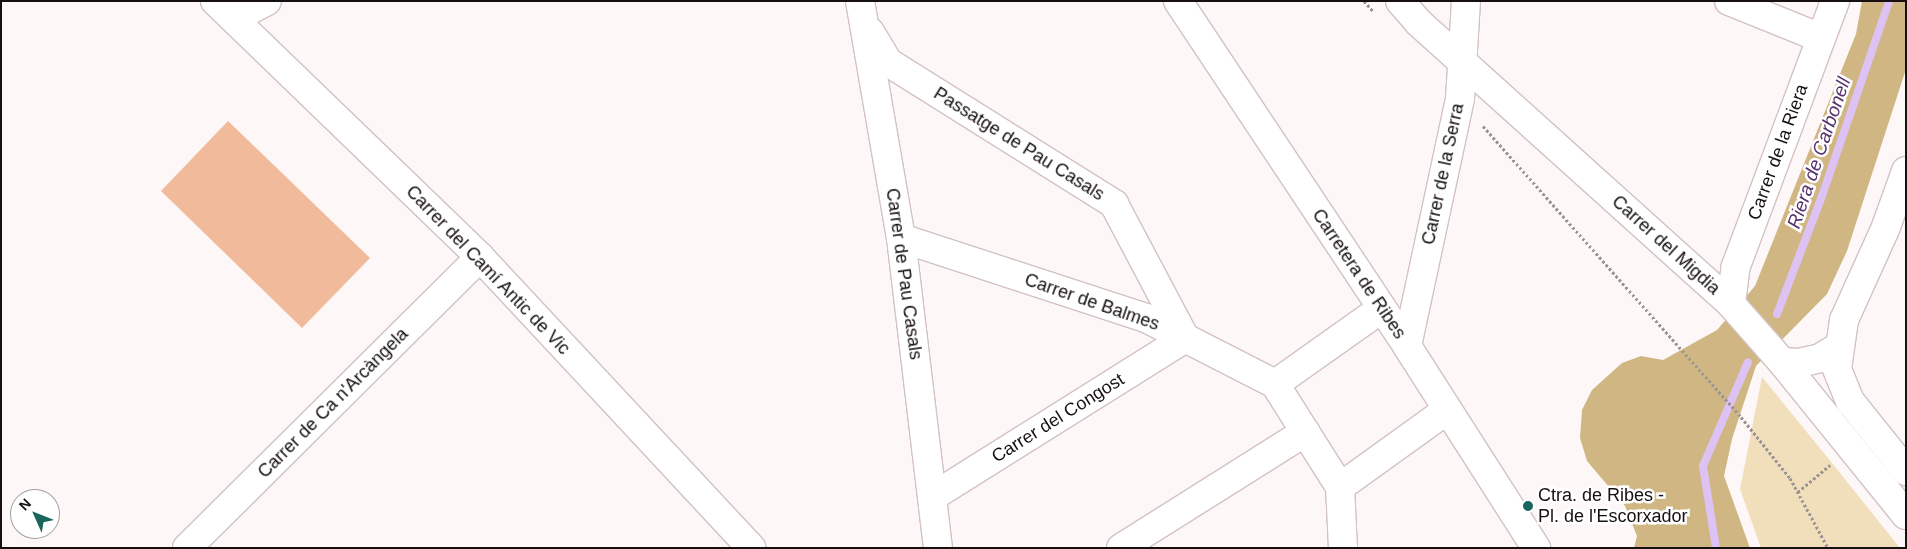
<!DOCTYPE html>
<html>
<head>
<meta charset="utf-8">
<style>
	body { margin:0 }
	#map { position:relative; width:1907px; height:549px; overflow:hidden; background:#fef7f7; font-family:Helvetica,sans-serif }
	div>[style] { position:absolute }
	.green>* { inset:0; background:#f1dfbb }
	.forest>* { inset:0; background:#d0b682 }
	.stream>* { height:8px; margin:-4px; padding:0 4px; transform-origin:4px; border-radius:4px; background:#ddc2f4 }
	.building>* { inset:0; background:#f0ba9b }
	.path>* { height:3px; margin-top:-1.5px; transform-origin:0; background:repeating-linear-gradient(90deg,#9b9494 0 2.5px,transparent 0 5px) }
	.roads { filter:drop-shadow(1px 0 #d3c2c3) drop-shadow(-1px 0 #d3c2c3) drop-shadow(0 1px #d3c2c3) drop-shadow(0 -1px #d3c2c3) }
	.minor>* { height:28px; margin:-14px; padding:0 14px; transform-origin:14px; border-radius:14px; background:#fff }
	.dots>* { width:14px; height:14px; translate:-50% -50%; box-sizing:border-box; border:2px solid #fff; border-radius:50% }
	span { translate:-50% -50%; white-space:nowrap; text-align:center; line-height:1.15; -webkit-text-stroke:5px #fff; paint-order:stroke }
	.street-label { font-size:18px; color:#161010 }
	.poi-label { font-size:18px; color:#161010 }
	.left { translate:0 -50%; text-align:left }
	.water-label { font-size:19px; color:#56336f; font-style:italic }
	.frame { position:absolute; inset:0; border:2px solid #161010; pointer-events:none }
	.north { position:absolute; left:10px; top:489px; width:50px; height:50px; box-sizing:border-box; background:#fff; border:1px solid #a29f9f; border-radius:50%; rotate:314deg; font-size:14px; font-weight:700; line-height:20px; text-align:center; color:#161010 }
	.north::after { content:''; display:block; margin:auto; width:18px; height:22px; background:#1a655e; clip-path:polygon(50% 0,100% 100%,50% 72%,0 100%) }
</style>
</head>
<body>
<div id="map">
	<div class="green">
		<i style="clip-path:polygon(1762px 377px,1832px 463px,1900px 548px,1761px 548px,1740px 489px)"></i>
	</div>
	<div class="forest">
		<i style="clip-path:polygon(1862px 1px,1906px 1px,1906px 69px,1847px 251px,1827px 294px,1756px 366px,1732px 439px,1724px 476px,1750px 548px,1634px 548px,1637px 536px,1625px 506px,1587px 461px,1580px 438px,1582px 410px,1592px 390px,1622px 363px,1641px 356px,1663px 360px,1717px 330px,1755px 286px,1856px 34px)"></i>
	</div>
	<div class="stream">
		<i style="left:1777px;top:314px;width:126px;rotate:-69.1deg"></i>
		<i style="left:1822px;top:196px;width:206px;rotate:-71deg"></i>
		<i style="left:1716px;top:548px;width:83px;rotate:-99deg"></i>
		<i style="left:1703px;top:466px;width:113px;rotate:-66.6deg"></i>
	</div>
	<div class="building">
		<i style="clip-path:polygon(228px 121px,370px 258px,302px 328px,161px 191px)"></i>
	</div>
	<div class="path">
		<i style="left:1364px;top:1px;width:13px;rotate:48deg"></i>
		<i style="left:1483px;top:126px;width:389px;rotate:48.4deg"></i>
		<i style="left:1741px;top:417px;width:78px;rotate:51.2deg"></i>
		<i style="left:1790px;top:478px;width:80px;rotate:61.5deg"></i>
		<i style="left:1798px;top:492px;width:42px;rotate:-40.2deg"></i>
	</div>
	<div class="roads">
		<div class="minor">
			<i style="left:215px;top:1px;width:368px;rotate:44deg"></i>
			<i style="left:480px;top:257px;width:398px;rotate:47deg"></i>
			<i style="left:860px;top:1px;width:241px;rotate:80.2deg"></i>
			<i style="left:901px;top:238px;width:312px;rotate:83.2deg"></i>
			<i style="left:1178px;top:1px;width:414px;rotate:56.4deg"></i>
			<i style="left:1407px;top:346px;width:240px;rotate:57.4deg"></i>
			<i style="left:1400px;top:1px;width:28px;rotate:49deg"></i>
			<i style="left:1418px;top:22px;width:421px;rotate:42deg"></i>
			<i style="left:1731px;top:304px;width:77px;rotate:48.7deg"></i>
			<i style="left:1782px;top:362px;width:197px;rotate:51deg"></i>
			<i style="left:1729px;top:1px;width:99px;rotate:21.9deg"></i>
			<i style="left:235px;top:18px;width:36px;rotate:-28deg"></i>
			<i style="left:870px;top:32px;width:35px;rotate:59deg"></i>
			<i style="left:888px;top:62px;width:267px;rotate:32.1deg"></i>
			<i style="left:1114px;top:204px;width:152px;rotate:62.1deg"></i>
			<i style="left:1906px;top:171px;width:59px;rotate:109.7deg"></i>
			<i style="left:1886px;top:227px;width:102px;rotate:114.3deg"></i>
			<i style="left:1844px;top:320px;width:49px;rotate:98.1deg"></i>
			<i style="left:1837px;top:369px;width:35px;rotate:68deg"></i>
			<i style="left:1850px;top:401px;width:90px;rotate:51.3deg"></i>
			<i style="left:901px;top:238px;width:258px;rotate:18.1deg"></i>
			<i style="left:1146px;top:318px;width:145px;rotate:27.1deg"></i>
			<i style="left:1731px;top:304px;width:38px;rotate:-83deg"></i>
			<i style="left:1736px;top:266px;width:283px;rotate:-69.5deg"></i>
			<i style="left:1407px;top:346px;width:253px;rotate:-77.9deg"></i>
			<i style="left:1460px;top:99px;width:98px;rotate:-86.5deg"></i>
			<i style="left:1782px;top:362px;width:17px;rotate:3deg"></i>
			<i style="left:1799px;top:363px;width:22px;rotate:-13deg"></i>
			<i style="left:1820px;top:358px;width:23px;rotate:-31deg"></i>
			<i style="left:1340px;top:487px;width:132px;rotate:-35.7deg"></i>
			<i style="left:932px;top:497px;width:299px;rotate:-32.1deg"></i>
			<i style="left:187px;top:548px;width:413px;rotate:-44.8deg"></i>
			<i style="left:1121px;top:548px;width:218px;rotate:-32.2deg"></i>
			<i style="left:1343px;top:548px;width:61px;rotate:-92.8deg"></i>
			<i style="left:1340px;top:487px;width:122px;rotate:-122.3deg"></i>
			<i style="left:1275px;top:384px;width:130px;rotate:-35.3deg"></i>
		</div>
	</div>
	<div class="dots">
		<i style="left:1528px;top:506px;background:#1a655e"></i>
	</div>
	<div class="street-label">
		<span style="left:1019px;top:144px;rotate:32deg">Passatge de Pau Casals</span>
		<span style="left:1778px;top:152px;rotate:-70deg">Carrer de la Riera</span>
		<span style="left:1443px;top:174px;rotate:-78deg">Carrer de la Serra</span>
		<span style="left:1666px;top:245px;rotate:42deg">Carrer del Migdia</span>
		<span style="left:488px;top:270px;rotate:46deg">Carrer del Camí Antic de Vic</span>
		<span style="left:904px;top:274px;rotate:82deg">Carrer de Pau Casals</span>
		<span style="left:1359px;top:274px;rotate:56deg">Carretera de Ribes</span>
		<span style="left:1092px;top:302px;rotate:19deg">Carrer de Balmes</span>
		<span style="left:333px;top:403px;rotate:-45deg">Carrer de Ca n'Arcàngela</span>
		<span style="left:1058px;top:418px;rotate:-32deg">Carrer del Congost</span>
	</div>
	<div class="poi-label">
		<span class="left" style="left:1538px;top:506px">Ctra. de Ribes -<br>Pl. de l'Escorxador</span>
	</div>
	<div class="water-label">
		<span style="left:1819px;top:153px;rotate:-71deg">Riera de Carbonell</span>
	</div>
	<div class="frame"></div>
	<div class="north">N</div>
</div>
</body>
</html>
